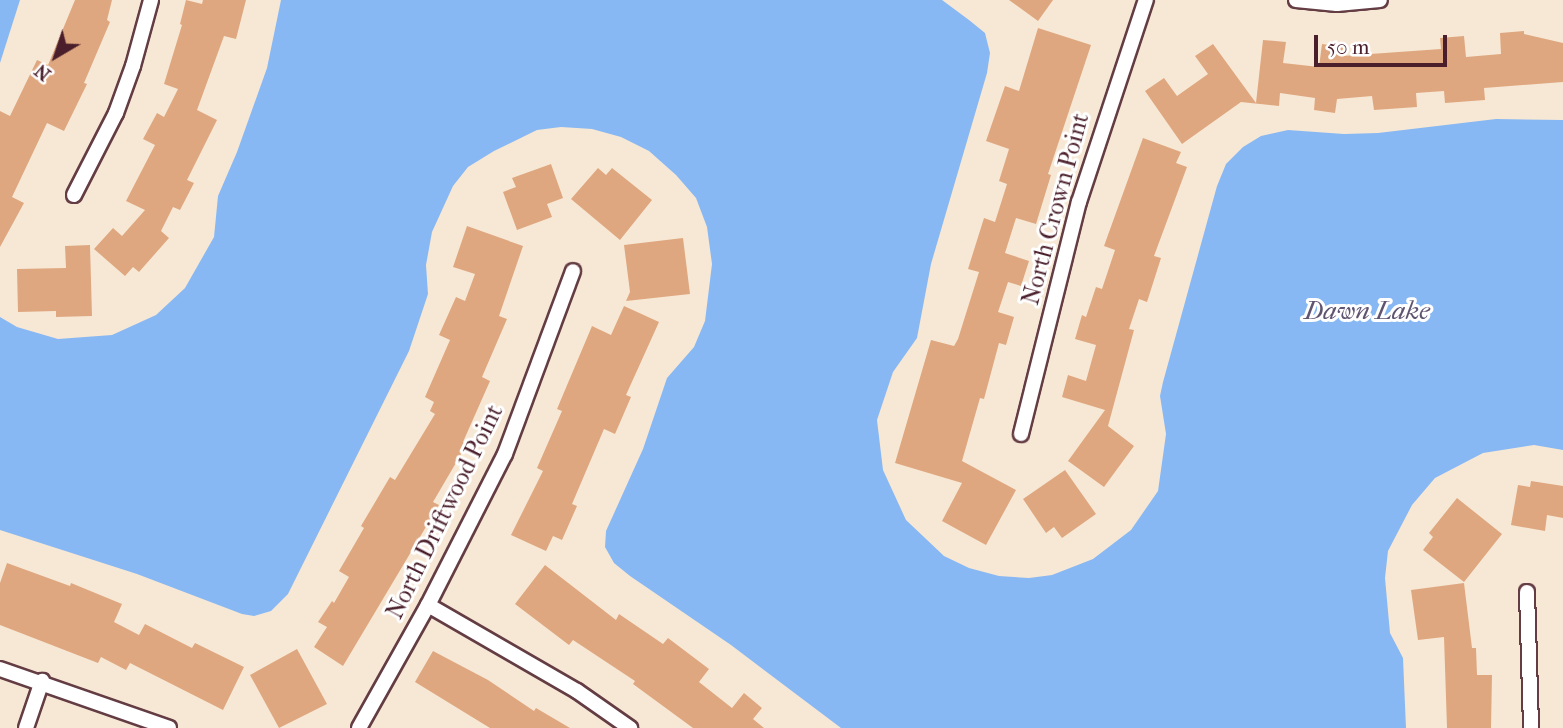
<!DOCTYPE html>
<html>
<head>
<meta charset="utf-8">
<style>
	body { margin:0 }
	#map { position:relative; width:1563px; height:728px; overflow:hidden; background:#f7e8d5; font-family:"IM FELL French Canon",serif }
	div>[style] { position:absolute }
	.water>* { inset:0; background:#88b8f3 }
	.building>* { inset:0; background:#dfa77f }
	.roads { filter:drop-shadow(2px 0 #643d44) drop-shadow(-2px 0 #643d44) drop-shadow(0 2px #643d44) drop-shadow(0 -2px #643d44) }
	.minor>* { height:14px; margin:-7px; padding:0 7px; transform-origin:7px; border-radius:7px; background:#fff }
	span { translate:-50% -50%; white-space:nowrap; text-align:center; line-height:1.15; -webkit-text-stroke:6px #fff; paint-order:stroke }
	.street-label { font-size:24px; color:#4a1f2b }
	.water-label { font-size:26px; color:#605571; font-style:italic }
	.north { position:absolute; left:21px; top:21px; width:70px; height:70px; -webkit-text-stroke:5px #fff; paint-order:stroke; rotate:219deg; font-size:19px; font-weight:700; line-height:28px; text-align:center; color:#4a1f2b }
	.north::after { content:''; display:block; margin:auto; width:24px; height:32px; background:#4a1f2b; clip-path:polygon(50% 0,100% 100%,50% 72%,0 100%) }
	.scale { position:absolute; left:1314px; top:35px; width:133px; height:32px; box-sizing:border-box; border:4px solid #4a1f2b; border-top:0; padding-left:9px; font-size:21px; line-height:24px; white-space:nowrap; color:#4a1f2b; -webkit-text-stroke:5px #fff; paint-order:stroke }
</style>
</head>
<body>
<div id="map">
	<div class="water">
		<i style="clip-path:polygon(0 0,20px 0,0 63px)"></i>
		<i style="clip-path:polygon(281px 0,942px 0,969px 20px,985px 33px,990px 53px,987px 73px,931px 264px,917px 338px,893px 372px,877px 420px,883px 470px,906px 520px,944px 556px,969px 568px,999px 576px,1029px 578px,1052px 575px,1093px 559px,1131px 530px,1158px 491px,1166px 434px,1160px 396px,1163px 382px,1217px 186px,1226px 164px,1243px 147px,1261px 136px,1288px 130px,1344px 134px,1378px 133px,1496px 119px,1563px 120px,1563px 450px,1534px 445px,1483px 453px,1435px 478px,1412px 505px,1388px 551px,1385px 578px,1390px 633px,1403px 658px,1406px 728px,841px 728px,731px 645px,630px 576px,614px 563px,605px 547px,606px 531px,643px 449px,667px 378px,694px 347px,705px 321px,712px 264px,707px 227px,696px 198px,676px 175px,649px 151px,621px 137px,592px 129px,561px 127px,537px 130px,494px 151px,468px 167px,453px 186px,432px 232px,426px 265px,428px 294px,409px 351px,288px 594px,271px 611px,254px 616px,242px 614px,137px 574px,0 530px,0 317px,17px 327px,58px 339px,112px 335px,156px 315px,185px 288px,214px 237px,218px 196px,237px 152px,267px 68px)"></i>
	</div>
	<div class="building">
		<i style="clip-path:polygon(75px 0,112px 0,107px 20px,110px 22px,84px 83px,87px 84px,64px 131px,47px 123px,12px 197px,24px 203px,0 247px,0 111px,10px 116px,37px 60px,48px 65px)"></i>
		<i style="clip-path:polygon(186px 0,202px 4px,203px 0,246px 0,236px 39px,224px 36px,197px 110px,217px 120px,187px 180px,194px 183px,180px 210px,173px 207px,161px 231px,169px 238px,139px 272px,133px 267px,125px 276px,94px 249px,113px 228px,122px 236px,145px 210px,126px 201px,155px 145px,143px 139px,157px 113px,164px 117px,178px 89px,164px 84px,182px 25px,180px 24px)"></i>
		<i style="clip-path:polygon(1009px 0,1053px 0,1038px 21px)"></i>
		<i style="clip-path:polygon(1038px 28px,1091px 45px,1048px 174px,1051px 175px,1036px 224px,1016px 218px,1005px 253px,1029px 261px,1021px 286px,1008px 282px,998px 312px,1014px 317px,1006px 345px,999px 343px,984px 399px,980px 398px,962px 461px,1016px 490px,986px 545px,942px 521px,962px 483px,895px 463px,931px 340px,954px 346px,958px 339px,979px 272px,968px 269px,984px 218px,995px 222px,1007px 184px,999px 181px,1009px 149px,986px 141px,1005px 86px,1019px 91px)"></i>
		<i style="clip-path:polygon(1524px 31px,1524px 34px,1563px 43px,1563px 82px,1484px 88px,1485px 100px,1445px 103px,1444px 91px,1416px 93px,1417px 107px,1374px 110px,1372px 96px,1337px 99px,1335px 113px,1314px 110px,1315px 98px,1280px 93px,1279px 106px,1241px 102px,1182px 144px,1145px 91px,1164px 78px,1177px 96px,1208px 74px,1195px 56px,1213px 44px,1256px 103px,1263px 40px,1286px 42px,1283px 63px,1319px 67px,1322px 44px,1343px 47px,1342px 56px,1441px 49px,1440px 38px,1464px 36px,1466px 57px,1501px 54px,1500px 33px)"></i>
		<i style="clip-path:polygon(1143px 138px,1181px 152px,1176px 163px,1187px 167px,1154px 256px,1161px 258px,1147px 302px,1139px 299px,1129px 329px,1134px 330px,1108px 426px,1134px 446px,1104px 487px,1068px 461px,1105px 410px,1062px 397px,1068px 375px,1086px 381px,1096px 345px,1075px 339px,1082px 315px,1086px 317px,1096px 287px,1102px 289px,1115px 250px,1104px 246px)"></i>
		<i style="clip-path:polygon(551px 164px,563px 198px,547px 204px,552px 217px,517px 230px,503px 192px,516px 187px,512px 178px)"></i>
		<i style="clip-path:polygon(598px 168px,606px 175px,612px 168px,652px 200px,620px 240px,571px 199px)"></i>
		<i style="clip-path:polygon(467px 226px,523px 246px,499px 316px,507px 319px,482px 377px,490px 381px,463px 442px,467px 444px,433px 502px,439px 505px,343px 666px,314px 647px,327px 627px,318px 622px,332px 601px,334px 603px,349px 577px,339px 571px,364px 528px,361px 526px,390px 477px,395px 480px,435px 414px,430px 411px,434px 402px,425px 397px,450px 340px,439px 335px,456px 297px,465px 301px,475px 274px,453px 267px)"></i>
		<i style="clip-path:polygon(683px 238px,690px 294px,626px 301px,630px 292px,624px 245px)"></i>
		<i style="clip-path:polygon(90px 245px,92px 316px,56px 317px,56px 311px,18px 312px,17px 269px,66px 268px,65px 246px)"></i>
		<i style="clip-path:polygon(624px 306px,659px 322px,626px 395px,631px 397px,615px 434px,604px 429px,572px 504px,577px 506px,562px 540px,553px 536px,546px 551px,511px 535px,543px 471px,537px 468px,562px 411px,557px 409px,592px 326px,611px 335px)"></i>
		<i style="clip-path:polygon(1065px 470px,1096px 514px,1062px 538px,1054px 527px,1046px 533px,1023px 499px)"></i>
		<i style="clip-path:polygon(1531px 481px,1563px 486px,1563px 518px,1547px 515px,1545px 531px,1511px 525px,1518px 485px,1530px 487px)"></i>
		<i style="clip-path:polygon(1457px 498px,1502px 534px,1464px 582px,1423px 550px,1433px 537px,1429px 533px)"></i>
		<i style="clip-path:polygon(7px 563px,70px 586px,71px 583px,122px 604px,114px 622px,139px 635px,145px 624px,192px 648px,195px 643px,244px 667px,223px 710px,130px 663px,126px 670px,101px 657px,98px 663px,0 625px,0 583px)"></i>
		<i style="clip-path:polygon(545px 565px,616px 620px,619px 614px,663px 644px,668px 638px,709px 669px,699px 682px,732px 708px,744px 693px,762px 708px,753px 719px,764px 728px,693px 728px,633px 684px,635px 681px,573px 640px,569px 645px,515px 604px)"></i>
		<i style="clip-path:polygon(1464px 583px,1472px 648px,1476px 648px,1477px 675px,1492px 675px,1491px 728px,1447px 728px,1444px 637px,1418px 640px,1411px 590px)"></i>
		<i style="clip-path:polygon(297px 649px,327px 704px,279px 728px,250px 675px)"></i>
		<i style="clip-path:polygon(433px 651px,488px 680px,534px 711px,536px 708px,570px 728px,490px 728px,415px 682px)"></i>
	</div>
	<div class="roads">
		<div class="minor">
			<i style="left:1296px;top:0;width:41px;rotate:5.6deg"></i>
			<i style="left:1337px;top:4px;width:43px;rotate:-5.3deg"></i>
			<i style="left:74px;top:195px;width:92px;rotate:-62.9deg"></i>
			<i style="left:116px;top:113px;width:50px;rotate:-70.1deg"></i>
			<i style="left:133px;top:66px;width:68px;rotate:-74.7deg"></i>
			<i style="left:1021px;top:434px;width:239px;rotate:-76deg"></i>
			<i style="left:1079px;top:202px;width:213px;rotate:-71.7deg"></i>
			<i style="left:1527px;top:592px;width:136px;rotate:88.3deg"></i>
			<i style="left:428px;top:605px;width:172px;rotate:30deg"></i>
			<i style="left:577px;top:691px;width:65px;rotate:34.9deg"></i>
			<i style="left:0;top:669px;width:179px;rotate:19.2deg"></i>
			<i style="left:26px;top:728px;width:50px;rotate:-71.2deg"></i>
			<i style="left:359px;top:728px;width:141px;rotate:-60.7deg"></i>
			<i style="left:428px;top:605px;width:169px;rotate:-63deg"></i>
			<i style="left:505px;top:454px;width:195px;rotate:-69.6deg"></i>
		</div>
	</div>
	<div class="street-label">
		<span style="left:1056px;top:209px;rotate:-75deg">North Crown Point</span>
		<span style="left:445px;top:512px;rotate:-64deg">North Driftwood Point</span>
	</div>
	<div class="water-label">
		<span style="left:1367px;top:311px">Dawn Lake</span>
	</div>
	<div class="north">N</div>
	<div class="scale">50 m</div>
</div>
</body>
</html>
